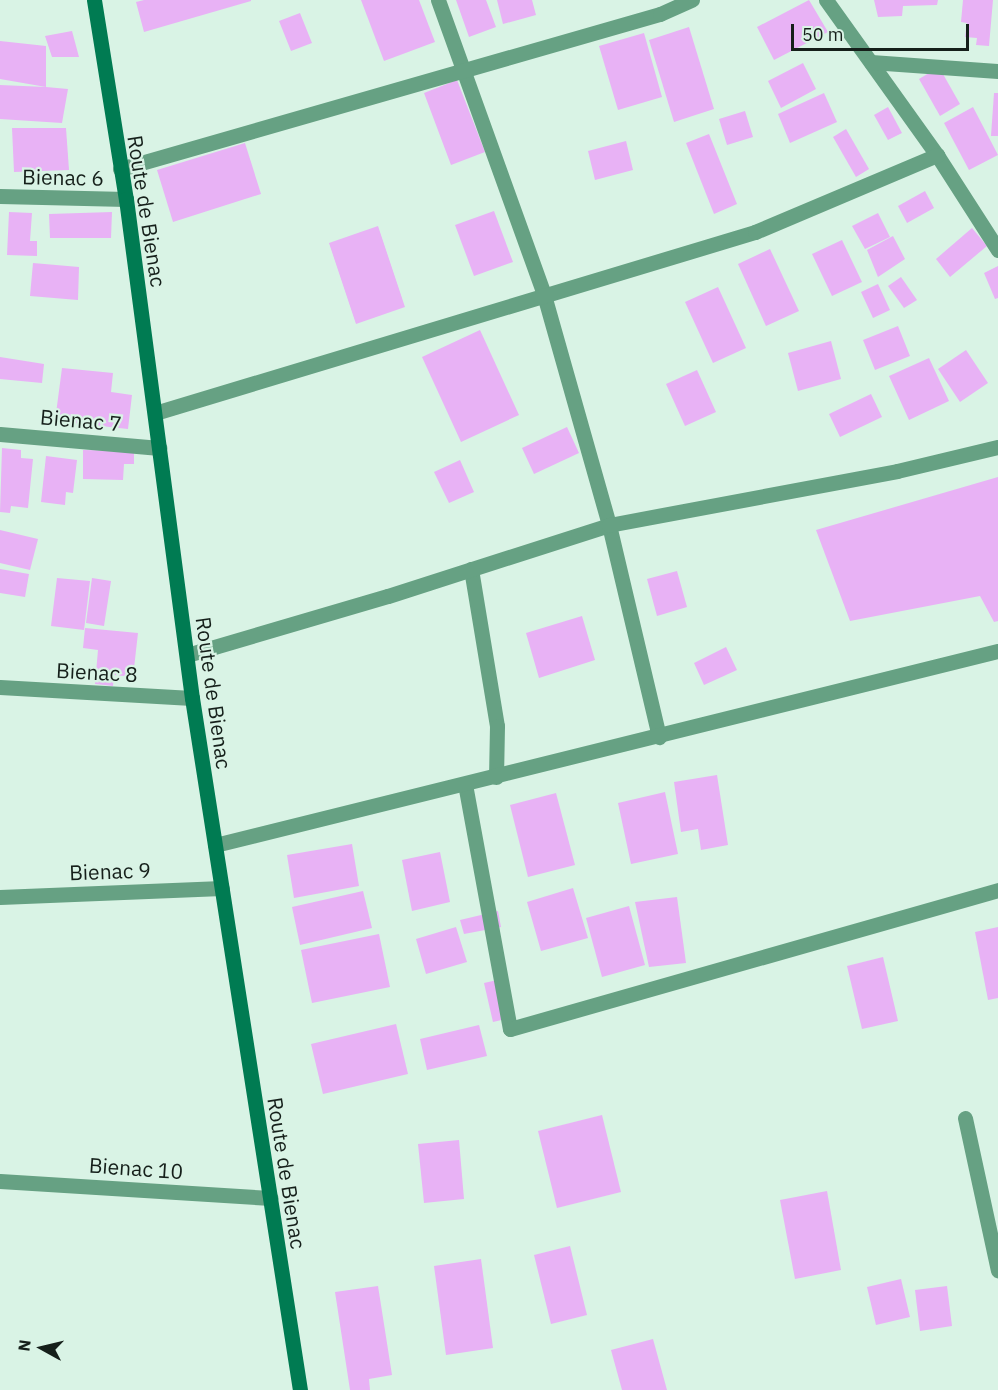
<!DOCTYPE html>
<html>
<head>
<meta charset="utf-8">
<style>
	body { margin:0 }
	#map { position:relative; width:998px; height:1390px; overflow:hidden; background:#d9f3e5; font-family:"IBM Plex Sans",sans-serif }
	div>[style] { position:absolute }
	.building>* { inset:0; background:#e8b2f5 }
	.street>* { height:15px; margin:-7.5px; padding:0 7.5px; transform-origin:7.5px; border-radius:7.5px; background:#66a183 }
	.secondary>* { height:15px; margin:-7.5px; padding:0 7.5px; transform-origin:7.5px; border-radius:7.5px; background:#007b52 }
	span { translate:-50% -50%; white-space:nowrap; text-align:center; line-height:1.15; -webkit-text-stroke:4.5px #d9f3e5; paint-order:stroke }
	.street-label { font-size:21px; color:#151f1a }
	.north { position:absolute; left:12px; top:1318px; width:60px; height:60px; -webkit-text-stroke:4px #d9f3e5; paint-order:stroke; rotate:278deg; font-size:16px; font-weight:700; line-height:24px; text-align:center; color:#151f1a }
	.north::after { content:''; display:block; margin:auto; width:21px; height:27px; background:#151f1a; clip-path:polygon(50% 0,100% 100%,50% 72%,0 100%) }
	.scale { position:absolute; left:791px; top:24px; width:178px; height:27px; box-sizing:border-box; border:3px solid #151f1a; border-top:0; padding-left:8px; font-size:18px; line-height:21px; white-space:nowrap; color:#151f1a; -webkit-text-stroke:4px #d9f3e5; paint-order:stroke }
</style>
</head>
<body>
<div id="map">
	<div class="building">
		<i style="clip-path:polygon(144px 0,251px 0,251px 1px,144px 32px,136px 2px)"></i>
		<i style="clip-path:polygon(361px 0,419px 0,435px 42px,384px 61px)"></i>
		<i style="clip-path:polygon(456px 0,486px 0,496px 27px,469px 37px)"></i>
		<i style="clip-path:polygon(497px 0,532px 0,536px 15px,503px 24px)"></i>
		<i style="clip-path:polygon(809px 0,828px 32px,774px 60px,757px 27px)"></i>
		<i style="clip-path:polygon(874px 0,938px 0,937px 5px,903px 6px,902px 16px,878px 17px)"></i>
		<i style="clip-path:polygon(963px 0,993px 0,989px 46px,976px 45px,977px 38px,965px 37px,967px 23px,961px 22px)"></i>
		<i style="clip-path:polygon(300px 13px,312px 43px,291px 51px,279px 21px)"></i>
		<i style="clip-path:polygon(689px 27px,714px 109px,674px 122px,649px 40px)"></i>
		<i style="clip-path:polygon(72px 31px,79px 57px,52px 57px,45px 36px)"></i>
		<i style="clip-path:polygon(644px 33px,662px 97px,618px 110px,599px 46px)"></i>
		<i style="clip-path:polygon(0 41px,46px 46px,46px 87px,68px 89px,62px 123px,0 119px,0 85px,46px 87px,0 79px)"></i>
		<i style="clip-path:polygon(803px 63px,816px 89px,781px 108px,768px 81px)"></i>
		<i style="clip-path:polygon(939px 67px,960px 104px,940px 116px,919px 79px)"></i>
		<i style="clip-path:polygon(457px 80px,485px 152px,451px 165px,424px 93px)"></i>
		<i style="clip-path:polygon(824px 93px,837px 122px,790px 143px,778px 114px)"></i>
		<i style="clip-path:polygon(994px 93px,998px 93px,998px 136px,991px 136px)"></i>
		<i style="clip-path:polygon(888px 107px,902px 133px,888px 140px,874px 115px)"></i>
		<i style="clip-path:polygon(973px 107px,998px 155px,969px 170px,944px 123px)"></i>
		<i style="clip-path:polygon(745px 111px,753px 137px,727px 145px,719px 119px)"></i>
		<i style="clip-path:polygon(12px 128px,66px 128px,69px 170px,14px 172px)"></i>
		<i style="clip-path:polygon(846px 129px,869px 169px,856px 177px,833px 137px)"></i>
		<i style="clip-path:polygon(709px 134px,737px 204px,714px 214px,686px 143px)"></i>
		<i style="clip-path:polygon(626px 141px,633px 170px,595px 180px,588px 151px)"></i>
		<i style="clip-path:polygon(245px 143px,261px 194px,173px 222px,157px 170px)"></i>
		<i style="clip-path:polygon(925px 191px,934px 208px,907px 223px,898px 206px)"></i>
		<i style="clip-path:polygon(494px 211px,513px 262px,474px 276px,455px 225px)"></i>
		<i style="clip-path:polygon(9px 212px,32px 213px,30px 241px,37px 241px,37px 256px,7px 255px)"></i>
		<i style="clip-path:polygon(112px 212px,111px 238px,50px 238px,49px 214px)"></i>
		<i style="clip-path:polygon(878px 213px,890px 237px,865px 249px,852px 226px)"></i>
		<i style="clip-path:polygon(378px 226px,405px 307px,356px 324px,329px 243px)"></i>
		<i style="clip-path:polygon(972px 228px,987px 246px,950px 277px,936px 259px)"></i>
		<i style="clip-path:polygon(893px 236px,905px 259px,878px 277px,867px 250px)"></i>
		<i style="clip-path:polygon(842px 240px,862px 282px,832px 296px,812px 254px)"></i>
		<i style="clip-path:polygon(770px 249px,799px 311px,766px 326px,738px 264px)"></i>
		<i style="clip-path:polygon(33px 263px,79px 267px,78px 300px,30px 296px)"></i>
		<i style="clip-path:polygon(998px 266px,998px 298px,995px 299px,984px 273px)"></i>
		<i style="clip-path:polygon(901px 277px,917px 300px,904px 308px,888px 286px)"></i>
		<i style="clip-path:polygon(878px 284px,890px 310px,873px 318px,861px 292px)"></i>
		<i style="clip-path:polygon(718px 287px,746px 348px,713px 363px,685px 302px)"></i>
		<i style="clip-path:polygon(898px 326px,910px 356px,875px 370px,863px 340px)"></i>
		<i style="clip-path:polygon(480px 330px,519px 415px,461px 442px,422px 357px)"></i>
		<i style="clip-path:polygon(831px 341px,841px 379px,798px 391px,788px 353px)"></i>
		<i style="clip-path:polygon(966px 350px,988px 383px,960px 402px,938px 369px)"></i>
		<i style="clip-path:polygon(0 357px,44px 364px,42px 383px,0 379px)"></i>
		<i style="clip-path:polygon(929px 358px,949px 401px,909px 420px,889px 376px)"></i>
		<i style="clip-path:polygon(62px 368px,113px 373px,111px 392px,132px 395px,128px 429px,55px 421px)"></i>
		<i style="clip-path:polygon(697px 370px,716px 412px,685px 426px,666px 384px)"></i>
		<i style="clip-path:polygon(871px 394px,882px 417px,840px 437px,829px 414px)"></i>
		<i style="clip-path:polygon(567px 427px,579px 453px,534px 474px,522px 448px)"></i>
		<i style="clip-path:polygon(2px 448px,21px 450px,21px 458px,33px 459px,28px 508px,11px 506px,10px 513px,0 512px)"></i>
		<i style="clip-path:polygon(83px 450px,134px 451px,134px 464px,124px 464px,123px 480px,83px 479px)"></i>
		<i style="clip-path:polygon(46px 456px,77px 460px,73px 493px,66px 492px,65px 505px,41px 502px)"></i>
		<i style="clip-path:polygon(460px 460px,474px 492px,449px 503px,434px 472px)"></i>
		<i style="clip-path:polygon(998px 477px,998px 621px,994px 622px,980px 596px,850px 621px,816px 530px)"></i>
		<i style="clip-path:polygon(0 530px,38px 539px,30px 570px,0 563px)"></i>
		<i style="clip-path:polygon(0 569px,29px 574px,25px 597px,0 593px)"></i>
		<i style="clip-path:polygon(677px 571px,687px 607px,657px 616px,647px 579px)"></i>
		<i style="clip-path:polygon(57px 578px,90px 581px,84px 630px,51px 626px)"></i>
		<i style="clip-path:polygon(92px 578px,111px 581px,104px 626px,86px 623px)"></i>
		<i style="clip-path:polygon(582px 616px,595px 660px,539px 678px,526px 633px)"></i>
		<i style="clip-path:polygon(85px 628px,138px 633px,133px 677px,114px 675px,113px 686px,95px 684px,98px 650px,83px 648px)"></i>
		<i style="clip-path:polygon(726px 647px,737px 670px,704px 685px,694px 663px)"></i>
		<i style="clip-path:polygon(717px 775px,728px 845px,701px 850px,698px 829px,681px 832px,674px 782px)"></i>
		<i style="clip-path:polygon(665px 792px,678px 854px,631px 864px,618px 803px)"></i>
		<i style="clip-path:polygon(556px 793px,575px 865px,528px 877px,510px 805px)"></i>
		<i style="clip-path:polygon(352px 844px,359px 886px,294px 898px,287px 855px)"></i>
		<i style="clip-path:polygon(440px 852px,450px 902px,412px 911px,402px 860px)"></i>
		<i style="clip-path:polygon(573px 888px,588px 938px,541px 951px,527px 902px)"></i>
		<i style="clip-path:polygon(363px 891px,372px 928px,300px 945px,292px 907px)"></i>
		<i style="clip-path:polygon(677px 897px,686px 963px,649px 967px,635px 902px)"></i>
		<i style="clip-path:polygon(629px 906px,645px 965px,602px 977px,586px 918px)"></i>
		<i style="clip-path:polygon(498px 911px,501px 927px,464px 934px,460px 920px)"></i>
		<i style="clip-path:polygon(456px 927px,467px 962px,426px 974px,416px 939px)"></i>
		<i style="clip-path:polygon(998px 927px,998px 998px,988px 1000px,975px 932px)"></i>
		<i style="clip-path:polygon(379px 934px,390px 987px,312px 1003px,301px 950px)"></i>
		<i style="clip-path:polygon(883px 957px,898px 1021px,862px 1029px,847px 966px)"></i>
		<i style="clip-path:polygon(506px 978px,514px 1017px,493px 1022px,484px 983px)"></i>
		<i style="clip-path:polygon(396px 1024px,408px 1074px,323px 1094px,311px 1044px)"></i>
		<i style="clip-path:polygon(479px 1025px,487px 1056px,427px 1070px,420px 1039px)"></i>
		<i style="clip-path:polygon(602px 1115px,621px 1192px,557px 1208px,538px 1131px)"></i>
		<i style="clip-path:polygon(459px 1140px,464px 1199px,424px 1203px,418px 1144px)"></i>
		<i style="clip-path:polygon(827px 1191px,841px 1270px,795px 1279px,780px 1200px)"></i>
		<i style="clip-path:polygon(570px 1246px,587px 1315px,551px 1324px,534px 1255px)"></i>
		<i style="clip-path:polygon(481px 1259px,493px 1348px,446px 1355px,434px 1266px)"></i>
		<i style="clip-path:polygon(901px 1279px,910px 1317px,876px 1325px,867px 1287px)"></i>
		<i style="clip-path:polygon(378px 1286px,392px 1375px,369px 1379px,370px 1390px,350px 1390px,335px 1292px)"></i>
		<i style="clip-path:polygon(947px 1286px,952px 1326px,920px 1331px,915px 1290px)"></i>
		<i style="clip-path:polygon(653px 1339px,667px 1390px,622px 1390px,611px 1350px)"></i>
	</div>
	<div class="street">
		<i style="left:438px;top:0;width:313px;rotate:70.2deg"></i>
		<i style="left:544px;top:295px;width:239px;rotate:74.2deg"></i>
		<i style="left:609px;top:525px;width:218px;rotate:76.7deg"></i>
		<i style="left:826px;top:0;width:191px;rotate:54.4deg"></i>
		<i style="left:937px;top:155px;width:113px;rotate:57.3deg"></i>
		<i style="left:871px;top:62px;width:127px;rotate:4.1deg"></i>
		<i style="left:120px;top:169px;width:562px;rotate:-16.02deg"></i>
		<i style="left:660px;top:14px;width:35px;rotate:-24deg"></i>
		<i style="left:0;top:196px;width:126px;rotate:1.4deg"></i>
		<i style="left:155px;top:413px;width:627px;rotate:-16.79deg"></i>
		<i style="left:755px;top:232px;width:198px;rotate:-22.9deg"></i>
		<i style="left:0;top:434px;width:160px;rotate:5deg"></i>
		<i style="left:471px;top:569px;width:159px;rotate:80.6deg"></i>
		<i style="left:497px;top:726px;width:51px;rotate:91.1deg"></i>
		<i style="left:187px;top:655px;width:209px;rotate:-16.4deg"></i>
		<i style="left:388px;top:596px;width:232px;rotate:-17.8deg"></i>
		<i style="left:609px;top:525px;width:293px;rotate:-10.6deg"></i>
		<i style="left:897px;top:471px;width:104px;rotate:-13.4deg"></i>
		<i style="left:0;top:687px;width:192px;rotate:3.3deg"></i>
		<i style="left:465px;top:784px;width:249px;rotate:79.6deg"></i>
		<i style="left:510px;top:1029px;width:507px;rotate:-15.9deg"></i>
		<i style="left:215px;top:845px;width:807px;rotate:-13.92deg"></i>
		<i style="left:0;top:897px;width:222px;rotate:-2.3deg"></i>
		<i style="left:965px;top:1118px;width:156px;rotate:77.8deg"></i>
		<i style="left:0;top:1181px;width:271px;rotate:3.6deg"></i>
	</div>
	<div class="secondary">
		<i style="left:94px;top:0;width:202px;rotate:80.9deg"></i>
		<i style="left:126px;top:199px;width:503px;rotate:82.47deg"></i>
		<i style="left:192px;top:698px;width:700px;rotate:81.13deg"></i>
	</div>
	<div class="street-label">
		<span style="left:63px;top:177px;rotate:1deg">Bienac 6</span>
		<span style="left:147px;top:211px;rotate:81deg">Route de Bienac</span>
		<span style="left:81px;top:420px;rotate:5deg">Bienac 7</span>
		<span style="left:97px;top:672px;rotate:3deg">Bienac 8</span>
		<span style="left:214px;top:693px;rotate:82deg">Route de Bienac</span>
		<span style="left:110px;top:871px;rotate:-2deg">Bienac 9</span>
		<span style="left:136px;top:1168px;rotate:4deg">Bienac 10</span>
		<span style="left:287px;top:1173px;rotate:81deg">Route de Bienac</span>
	</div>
	<div class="north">N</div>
	<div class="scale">50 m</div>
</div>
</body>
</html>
